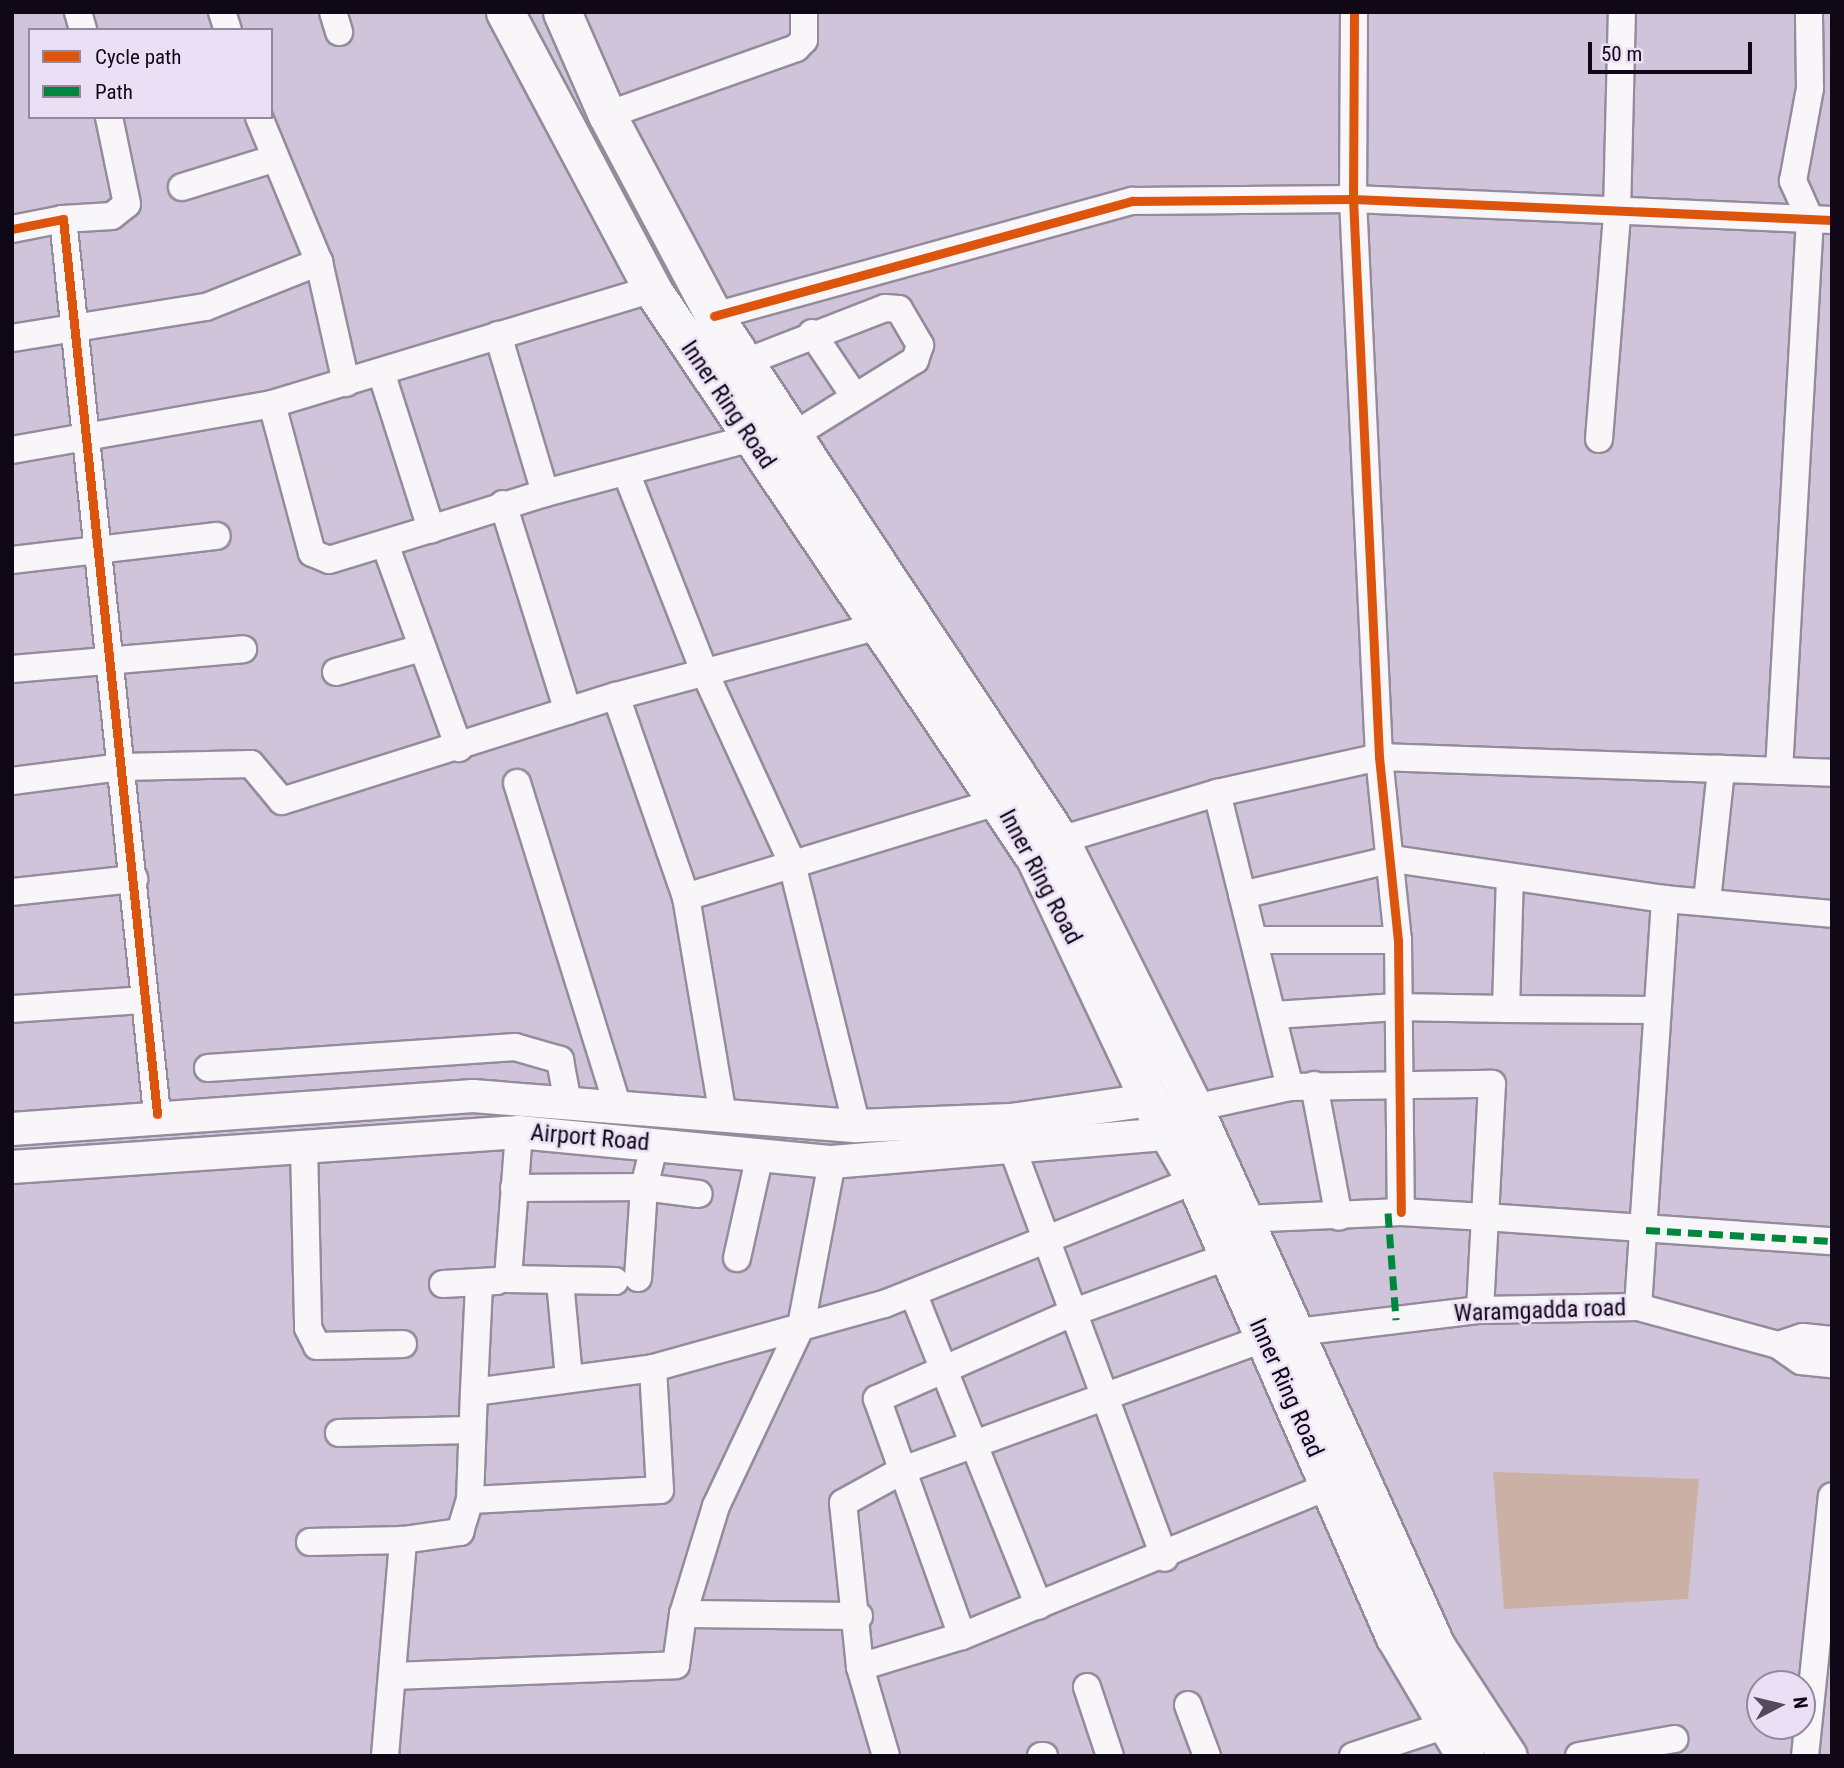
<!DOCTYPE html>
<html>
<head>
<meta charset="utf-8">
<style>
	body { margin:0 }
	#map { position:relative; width:1844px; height:1768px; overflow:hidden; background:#cfc4da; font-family:"Roboto Condensed",sans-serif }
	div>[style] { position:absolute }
	.green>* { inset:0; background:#cbb1a5 }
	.roads { filter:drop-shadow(2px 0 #948b9c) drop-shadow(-2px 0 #948b9c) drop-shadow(0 2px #948b9c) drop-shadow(0 -2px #948b9c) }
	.minor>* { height:26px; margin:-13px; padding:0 13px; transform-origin:13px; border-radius:13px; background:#f8f6f9 }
	.major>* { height:32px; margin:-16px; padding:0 16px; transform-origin:16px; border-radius:16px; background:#f8f6f9 }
	.highway>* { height:37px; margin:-18.5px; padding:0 18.5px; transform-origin:18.5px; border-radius:18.5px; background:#f8f6f9 }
	.quiet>* { height:7px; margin-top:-3.5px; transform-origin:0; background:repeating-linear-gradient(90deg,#00873e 0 14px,transparent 0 21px) }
	.cycleway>* { height:9px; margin:-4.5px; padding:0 4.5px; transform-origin:4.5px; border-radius:4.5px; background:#dd550c }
	span { translate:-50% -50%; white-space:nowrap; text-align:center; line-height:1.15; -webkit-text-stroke:5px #eadff5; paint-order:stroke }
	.street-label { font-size:24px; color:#100816 }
	.frame { position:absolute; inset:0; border:14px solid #100816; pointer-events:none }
	.legend { position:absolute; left:28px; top:28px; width:245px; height:91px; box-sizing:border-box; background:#eadff5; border:2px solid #93899c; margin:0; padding:9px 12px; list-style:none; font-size:21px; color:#100816 }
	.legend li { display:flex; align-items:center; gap:14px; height:35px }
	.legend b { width:35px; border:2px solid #93899c }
	.north { position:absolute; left:1746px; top:1670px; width:70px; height:70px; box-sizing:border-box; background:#eadff5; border:2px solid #93899c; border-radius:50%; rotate:83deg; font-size:19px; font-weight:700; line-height:28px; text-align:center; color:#100816 }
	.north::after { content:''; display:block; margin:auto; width:24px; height:32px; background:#534a5b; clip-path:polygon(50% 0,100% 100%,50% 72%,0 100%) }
	.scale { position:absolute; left:1588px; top:42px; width:164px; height:32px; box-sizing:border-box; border:4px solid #100816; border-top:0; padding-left:9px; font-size:21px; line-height:24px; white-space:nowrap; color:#100816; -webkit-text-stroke:5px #eadff5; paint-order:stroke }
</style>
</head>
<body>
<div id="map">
	<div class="green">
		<i style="clip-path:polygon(1493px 1472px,1699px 1479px,1688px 1599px,1504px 1609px)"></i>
	</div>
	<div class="roads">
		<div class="minor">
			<i style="left:78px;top:12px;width:19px;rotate:74deg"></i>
			<i style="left:222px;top:12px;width:19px;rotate:72deg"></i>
			<i style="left:333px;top:12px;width:21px;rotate:73deg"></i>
			<i style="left:1354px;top:12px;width:187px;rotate:90.3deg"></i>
			<i style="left:1353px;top:199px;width:559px;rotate:87.33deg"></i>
			<i style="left:1379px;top:757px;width:184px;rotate:84.1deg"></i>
			<i style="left:1398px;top:940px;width:272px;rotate:89.4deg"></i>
			<i style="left:607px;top:115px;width:201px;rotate:-19.5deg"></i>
			<i style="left:796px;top:48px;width:11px;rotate:-45deg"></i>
			<i style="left:804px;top:40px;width:28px;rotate:-90deg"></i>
			<i style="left:182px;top:187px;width:95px;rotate:-17.1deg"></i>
			<i style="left:63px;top:219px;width:49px;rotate:-3.5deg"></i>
			<i style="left:112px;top:216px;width:19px;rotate:-39deg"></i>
			<i style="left:127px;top:204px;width:89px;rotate:-101.7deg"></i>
			<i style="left:12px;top:229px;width:52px;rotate:-11.1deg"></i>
			<i style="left:63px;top:219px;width:900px;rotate:84deg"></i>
			<i style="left:319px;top:262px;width:124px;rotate:77.4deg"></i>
			<i style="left:714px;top:316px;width:434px;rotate:-15.4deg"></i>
			<i style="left:1132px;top:201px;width:221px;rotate:-0.5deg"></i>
			<i style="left:1353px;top:199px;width:479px;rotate:2.5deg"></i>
			<i style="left:812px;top:333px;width:77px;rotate:56.1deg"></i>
			<i style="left:498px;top:335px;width:165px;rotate:73.4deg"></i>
			<i style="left:545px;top:493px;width:213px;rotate:-14.9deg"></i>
			<i style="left:12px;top:338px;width:196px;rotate:-9.1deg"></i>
			<i style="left:206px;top:307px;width:122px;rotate:-21.7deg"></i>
			<i style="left:319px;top:262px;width:157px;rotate:-112.5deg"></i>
			<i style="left:743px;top:363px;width:152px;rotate:-21.2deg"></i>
			<i style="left:885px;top:308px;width:14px;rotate:4deg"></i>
			<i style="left:899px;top:309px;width:42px;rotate:59.7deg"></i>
			<i style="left:920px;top:345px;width:16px;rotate:108deg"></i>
			<i style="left:915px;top:360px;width:146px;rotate:148.2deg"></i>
			<i style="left:382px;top:375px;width:162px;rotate:72.3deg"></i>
			<i style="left:431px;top:529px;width:120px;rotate:-17.5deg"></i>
			<i style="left:272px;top:404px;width:154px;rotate:75deg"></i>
			<i style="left:312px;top:553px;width:18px;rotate:22deg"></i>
			<i style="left:329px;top:560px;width:107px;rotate:-16.9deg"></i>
			<i style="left:1599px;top:439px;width:227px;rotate:-85.4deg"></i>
			<i style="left:1617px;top:213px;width:201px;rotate:-88.6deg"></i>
			<i style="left:12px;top:450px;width:264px;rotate:-10deg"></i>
			<i style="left:272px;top:404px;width:397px;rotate:-16.8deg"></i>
			<i style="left:626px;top:472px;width:214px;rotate:68.6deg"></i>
			<i style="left:704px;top:671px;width:208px;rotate:65.3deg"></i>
			<i style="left:791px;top:860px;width:274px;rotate:76.1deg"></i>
			<i style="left:503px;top:504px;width:217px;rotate:72.6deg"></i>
			<i style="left:386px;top:547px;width:214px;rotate:70deg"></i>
			<i style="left:12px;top:560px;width:206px;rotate:-6.7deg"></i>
			<i style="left:12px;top:669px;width:232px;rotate:-4.9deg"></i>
			<i style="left:336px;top:672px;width:85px;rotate:-15.7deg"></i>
			<i style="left:616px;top:696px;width:213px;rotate:70.8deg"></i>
			<i style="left:686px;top:897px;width:221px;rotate:80.4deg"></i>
			<i style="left:1779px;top:771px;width:553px;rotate:-86.79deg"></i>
			<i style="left:1810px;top:219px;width:42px;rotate:-114.1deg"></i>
			<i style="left:1793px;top:181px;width:95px;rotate:-79.6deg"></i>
			<i style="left:1810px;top:88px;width:76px;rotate:-90.8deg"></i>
			<i style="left:12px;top:781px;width:111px;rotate:-7.3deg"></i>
			<i style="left:122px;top:767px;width:129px;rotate:-1.3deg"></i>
			<i style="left:251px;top:764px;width:48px;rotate:50deg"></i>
			<i style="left:282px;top:801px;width:350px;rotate:-17.5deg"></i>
			<i style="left:616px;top:696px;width:272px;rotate:-14.9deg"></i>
			<i style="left:517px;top:783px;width:339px;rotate:72.7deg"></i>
			<i style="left:1217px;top:793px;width:303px;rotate:76.1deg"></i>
			<i style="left:1060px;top:840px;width:164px;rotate:-16.7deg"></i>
			<i style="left:1217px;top:793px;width:166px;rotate:-12.5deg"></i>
			<i style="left:1379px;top:757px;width:453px;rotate:2deg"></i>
			<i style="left:12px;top:892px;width:123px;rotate:-6.1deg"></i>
			<i style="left:1242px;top:895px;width:155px;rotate:-13.4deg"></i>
			<i style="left:1393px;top:859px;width:275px;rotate:8.4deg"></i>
			<i style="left:1665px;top:899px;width:168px;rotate:5.1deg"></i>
			<i style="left:686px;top:897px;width:328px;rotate:-17deg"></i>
			<i style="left:1707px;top:901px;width:133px;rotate:-83.9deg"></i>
			<i style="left:1255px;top:940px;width:143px"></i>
			<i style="left:12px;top:1009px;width:132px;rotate:-3.9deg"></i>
			<i style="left:1506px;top:1009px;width:151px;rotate:0.4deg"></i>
			<i style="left:1274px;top:1015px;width:123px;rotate:-3.7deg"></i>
			<i style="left:1397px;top:1007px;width:109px;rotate:1.1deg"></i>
			<i style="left:1506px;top:1009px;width:132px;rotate:-88.3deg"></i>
			<i style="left:208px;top:1068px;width:308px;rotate:-3.9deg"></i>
			<i style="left:515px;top:1047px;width:47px;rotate:16.1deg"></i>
			<i style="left:560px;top:1060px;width:44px;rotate:79.5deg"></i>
			<i style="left:1314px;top:1085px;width:134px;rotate:79.3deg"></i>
			<i style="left:1194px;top:1108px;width:98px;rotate:-12.3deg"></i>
			<i style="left:1290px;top:1087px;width:202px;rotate:-0.9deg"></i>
			<i style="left:1492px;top:1084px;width:133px;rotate:93deg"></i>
			<i style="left:1485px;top:1217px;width:348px;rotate:4deg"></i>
			<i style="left:519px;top:1132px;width:147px;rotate:94.3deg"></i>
			<i style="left:508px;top:1279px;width:107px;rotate:1.1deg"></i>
			<i style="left:304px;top:1146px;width:182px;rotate:88.7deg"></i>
			<i style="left:308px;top:1328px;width:20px;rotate:63deg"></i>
			<i style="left:317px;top:1346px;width:86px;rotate:-1.3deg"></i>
			<i style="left:1013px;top:1150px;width:435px;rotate:69.6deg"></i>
			<i style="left:514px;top:1188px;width:130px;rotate:-0.4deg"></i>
			<i style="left:644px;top:1187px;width:45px;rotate:-76deg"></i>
			<i style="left:1243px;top:1219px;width:158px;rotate:-2.5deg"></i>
			<i style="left:1401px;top:1212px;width:84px;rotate:3.4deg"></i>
			<i style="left:1485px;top:1217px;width:93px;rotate:93.1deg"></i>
			<i style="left:737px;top:1258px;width:107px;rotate:-77.5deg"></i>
			<i style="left:638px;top:1278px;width:91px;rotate:-86.2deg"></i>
			<i style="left:644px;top:1187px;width:55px;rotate:7.3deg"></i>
			<i style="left:560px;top:1281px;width:97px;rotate:84.7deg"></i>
			<i style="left:443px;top:1284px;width:54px;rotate:-3.2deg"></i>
			<i style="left:479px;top:1285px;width:107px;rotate:92.7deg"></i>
			<i style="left:474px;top:1392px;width:181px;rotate:-7.6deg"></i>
			<i style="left:653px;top:1368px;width:240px;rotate:-15.5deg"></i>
			<i style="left:884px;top:1304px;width:335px;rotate:-21.7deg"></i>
			<i style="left:913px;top:1293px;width:337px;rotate:68.1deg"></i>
			<i style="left:1638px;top:1307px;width:409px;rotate:-86.2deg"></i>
			<i style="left:1297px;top:1332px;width:184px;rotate:-6.9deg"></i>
			<i style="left:1480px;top:1310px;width:158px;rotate:-1.1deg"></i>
			<i style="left:1638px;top:1307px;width:145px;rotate:15.2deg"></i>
			<i style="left:1778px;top:1345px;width:28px;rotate:35deg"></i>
			<i style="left:1801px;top:1361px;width:31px;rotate:6deg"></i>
			<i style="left:1778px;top:1345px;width:26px;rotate:-18deg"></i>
			<i style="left:1803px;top:1337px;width:29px;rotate:6deg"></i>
			<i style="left:339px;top:1433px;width:131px;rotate:-1.3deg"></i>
			<i style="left:470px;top:1500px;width:190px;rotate:-3deg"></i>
			<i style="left:660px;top:1490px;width:122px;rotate:-93.3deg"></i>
			<i style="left:310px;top:1542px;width:93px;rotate:-1.2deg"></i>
			<i style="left:683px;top:1614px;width:176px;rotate:0.7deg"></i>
			<i style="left:962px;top:1636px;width:397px;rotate:-22.2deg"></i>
			<i style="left:860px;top:1667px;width:165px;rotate:-95.9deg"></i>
			<i style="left:843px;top:1503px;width:68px;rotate:-28.8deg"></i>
			<i style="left:903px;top:1470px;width:383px;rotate:-20deg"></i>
			<i style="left:393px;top:1676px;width:283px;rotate:-2.2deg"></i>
			<i style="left:676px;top:1665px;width:51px;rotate:-82.2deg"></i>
			<i style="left:683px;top:1614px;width:113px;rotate:-73deg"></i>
			<i style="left:716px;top:1506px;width:199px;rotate:-64.7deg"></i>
			<i style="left:801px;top:1326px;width:167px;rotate:-79.3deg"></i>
			<i style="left:1087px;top:1687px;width:73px;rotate:71.6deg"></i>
			<i style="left:1188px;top:1705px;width:54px;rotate:69.6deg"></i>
			<i style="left:385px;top:1756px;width:217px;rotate:-85.2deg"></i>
			<i style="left:403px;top:1540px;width:58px;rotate:-8deg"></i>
			<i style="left:460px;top:1532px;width:34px;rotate:-73deg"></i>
			<i style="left:470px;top:1500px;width:108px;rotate:-87.9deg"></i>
			<i style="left:886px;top:1756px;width:93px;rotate:-106.3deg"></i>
			<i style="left:860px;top:1667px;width:107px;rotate:-16.9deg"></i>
			<i style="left:962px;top:1636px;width:252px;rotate:-109.7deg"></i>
			<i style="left:877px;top:1399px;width:215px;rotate:-23.8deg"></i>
			<i style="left:1074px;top:1312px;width:165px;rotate:-19.9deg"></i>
			<i style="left:1041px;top:1756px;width:3px"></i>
			<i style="left:1353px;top:1756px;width:95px;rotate:-18.4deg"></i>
			<i style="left:1579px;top:1756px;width:97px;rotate:-10.1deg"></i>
			<i style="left:1805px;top:1756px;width:261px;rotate:-84.1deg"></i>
		</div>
		<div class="major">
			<i style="left:12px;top:1129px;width:462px;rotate:-4.1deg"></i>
			<i style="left:473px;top:1096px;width:385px;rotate:4.5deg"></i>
			<i style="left:857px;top:1126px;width:154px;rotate:-2.2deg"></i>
			<i style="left:1011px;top:1120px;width:139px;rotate:-8.2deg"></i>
			<i style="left:12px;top:1167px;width:508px;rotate:-3.95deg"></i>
			<i style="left:519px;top:1132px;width:314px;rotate:5.5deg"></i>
			<i style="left:832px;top:1162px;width:336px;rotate:-4.8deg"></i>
		</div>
		<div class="highway">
			<i style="left:505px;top:12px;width:314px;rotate:62deg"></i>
			<i style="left:652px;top:289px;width:686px;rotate:56.06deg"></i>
			<i style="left:1035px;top:858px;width:268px;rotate:64.8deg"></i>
			<i style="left:1149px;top:1100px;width:92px;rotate:60.1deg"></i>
			<i style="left:1195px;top:1180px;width:499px;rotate:66.4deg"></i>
			<i style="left:1395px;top:1637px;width:138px;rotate:59.5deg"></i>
			<i style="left:562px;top:12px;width:112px;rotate:66.4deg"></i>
			<i style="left:607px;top:115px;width:228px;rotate:62deg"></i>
			<i style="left:714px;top:316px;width:628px;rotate:56.56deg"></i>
			<i style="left:1060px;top:840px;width:300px;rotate:63.4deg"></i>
			<i style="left:1194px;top:1108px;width:590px;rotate:65.78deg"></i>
			<i style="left:1436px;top:1646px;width:131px;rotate:56.8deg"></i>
		</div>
	</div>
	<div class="quiet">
		<i style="left:1388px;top:1213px;width:107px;rotate:85.7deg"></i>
		<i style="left:1646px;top:1230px;width:186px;rotate:3.4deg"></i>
	</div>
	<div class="cycleway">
		<i style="left:1354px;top:12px;width:187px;rotate:90.3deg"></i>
		<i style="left:1353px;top:199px;width:559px;rotate:87.33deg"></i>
		<i style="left:1379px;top:757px;width:184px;rotate:84.1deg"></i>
		<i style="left:1398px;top:940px;width:272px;rotate:89.4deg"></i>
		<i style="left:12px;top:229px;width:52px;rotate:-11.1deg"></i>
		<i style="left:63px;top:219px;width:900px;rotate:84deg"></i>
		<i style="left:714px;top:316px;width:434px;rotate:-15.4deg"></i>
		<i style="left:1132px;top:201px;width:221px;rotate:-0.5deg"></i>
		<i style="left:1353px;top:199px;width:479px;rotate:2.5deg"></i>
	</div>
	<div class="street-label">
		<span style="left:728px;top:405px;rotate:56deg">Inner Ring Road</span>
		<span style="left:1040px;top:877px;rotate:62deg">Inner Ring Road</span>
		<span style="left:590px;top:1138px;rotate:5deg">Airport Road</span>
		<span style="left:1540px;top:1311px;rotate:-2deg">Waramgadda road</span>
		<span style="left:1286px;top:1388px;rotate:66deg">Inner Ring Road</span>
	</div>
	<div class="frame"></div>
	<ul class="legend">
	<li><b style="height:9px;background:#dd550c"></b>Cycle path</li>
	<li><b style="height:9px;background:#00873e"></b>Path</li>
	</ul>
	<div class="north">N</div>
	<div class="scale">50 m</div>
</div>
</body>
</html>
